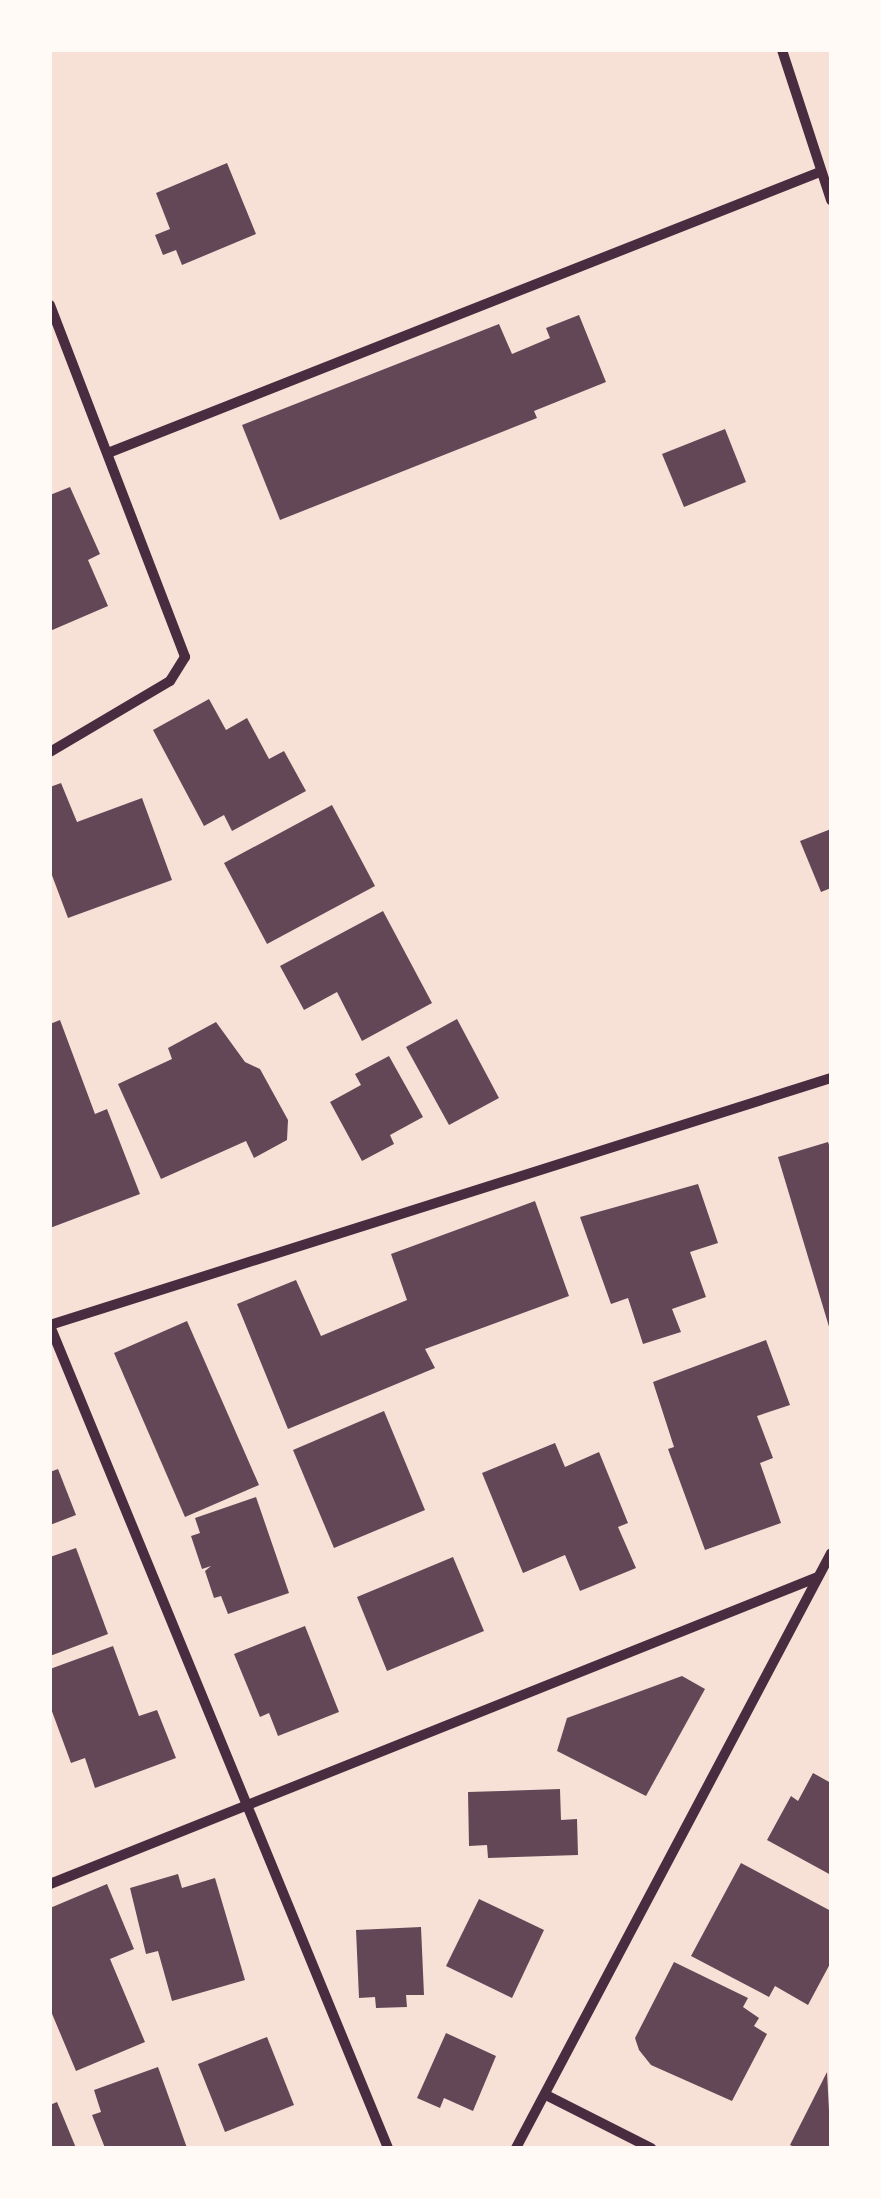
<!DOCTYPE html>
<html>
<head>
<meta charset="utf-8">
<style>
	body { margin:0 }
	#map { position:relative; width:881px; height:2198px; overflow:hidden; background:#f7e1d7; font-family:Commissioner,sans-serif }
	div>[style] { position:absolute }
	.building>* { inset:0; background:#644757 }
	.minor>* { height:10px; margin:-5px; padding:0 5px; transform-origin:5px; border-radius:5px; background:#4a2c40 }
	span { translate:-50% -50%; white-space:nowrap; text-align:center; line-height:1.15; -webkit-text-stroke:8px #fffaf5; paint-order:stroke }
	.frame { position:absolute; inset:0; border:52px solid #fffaf5; pointer-events:none }
</style>
</head>
<body>
<div id="map">
	<div class="building">
		<i style="clip-path:polygon(227px 163px,256px 234px,182px 265px,176px 250px,163px 255px,155px 235px,170px 229px,156px 193px)"></i>
		<i style="clip-path:polygon(579px 315px,606px 382px,534px 411px,537px 418px,280px 520px,242px 425px,499px 324px,512px 354px,550px 338px,546px 328px)"></i>
		<i style="clip-path:polygon(725px 429px,746px 482px,684px 507px,662px 454px)"></i>
		<i style="clip-path:polygon(70px 487px,100px 554px,88px 560px,108px 606px,50px 631px,50px 495px)"></i>
		<i style="clip-path:polygon(209px 699px,226px 730px,247px 718px,269px 759px,284px 751px,306px 791px,232px 831px,224px 815px,204px 826px,153px 730px)"></i>
		<i style="clip-path:polygon(61px 783px,77px 822px,142px 798px,172px 880px,68px 918px,50px 870px,50px 787px)"></i>
		<i style="clip-path:polygon(332px 805px,375px 886px,267px 944px,224px 863px)"></i>
		<i style="clip-path:polygon(831px 829px,831px 888px,821px 892px,800px 841px)"></i>
		<i style="clip-path:polygon(383px 911px,432px 1003px,362px 1041px,337px 992px,304px 1010px,280px 966px)"></i>
		<i style="clip-path:polygon(457px 1019px,499px 1098px,449px 1125px,406px 1047px)"></i>
		<i style="clip-path:polygon(60px 1020px,95px 1114px,107px 1109px,140px 1194px,50px 1228px,50px 1024px)"></i>
		<i style="clip-path:polygon(216px 1022px,245px 1062px,260px 1069px,288px 1120px,287px 1140px,254px 1158px,246px 1141px,161px 1179px,118px 1084px,172px 1059px,168px 1048px)"></i>
		<i style="clip-path:polygon(389px 1056px,423px 1117px,390px 1135px,394px 1144px,362px 1161px,330px 1102px,361px 1085px,355px 1074px)"></i>
		<i style="clip-path:polygon(828px 1142px,831px 1151px,830px 1330px,778px 1157px)"></i>
		<i style="clip-path:polygon(698px 1184px,718px 1243px,690px 1252px,706px 1297px,672px 1309px,681px 1332px,643px 1344px,628px 1298px,611px 1304px,580px 1217px)"></i>
		<i style="clip-path:polygon(535px 1201px,569px 1296px,425px 1349px,435px 1368px,288px 1429px,237px 1304px,296px 1280px,321px 1336px,407px 1300px,391px 1254px)"></i>
		<i style="clip-path:polygon(187px 1321px,259px 1485px,185px 1517px,114px 1353px)"></i>
		<i style="clip-path:polygon(766px 1340px,790px 1405px,757px 1416px,773px 1458px,760px 1463px,781px 1523px,705px 1550px,668px 1449px,674px 1447px,653px 1382px)"></i>
		<i style="clip-path:polygon(384px 1411px,425px 1510px,334px 1548px,293px 1450px)"></i>
		<i style="clip-path:polygon(555px 1443px,565px 1467px,599px 1452px,628px 1523px,618px 1527px,636px 1568px,580px 1591px,565px 1555px,523px 1573px,482px 1473px)"></i>
		<i style="clip-path:polygon(58px 1469px,76px 1515px,50px 1525px,50px 1472px)"></i>
		<i style="clip-path:polygon(256px 1497px,289px 1593px,228px 1614px,221px 1596px,214px 1598px,205px 1571px,211px 1566px,202px 1569px,191px 1536px,200px 1533px,195px 1518px)"></i>
		<i style="clip-path:polygon(76px 1548px,108px 1634px,50px 1656px,50px 1557px)"></i>
		<i style="clip-path:polygon(453px 1557px,484px 1631px,387px 1671px,357px 1597px)"></i>
		<i style="clip-path:polygon(305px 1626px,339px 1712px,278px 1736px,269px 1713px,260px 1717px,234px 1654px)"></i>
		<i style="clip-path:polygon(113px 1646px,139px 1716px,157px 1710px,176px 1758px,95px 1788px,85px 1758px,71px 1763px,50px 1706px,50px 1669px)"></i>
		<i style="clip-path:polygon(682px 1676px,705px 1689px,646px 1796px,557px 1751px,567px 1718px)"></i>
		<i style="clip-path:polygon(813px 1773px,831px 1783px,831px 1875px,767px 1840px,791px 1796px,798px 1801px)"></i>
		<i style="clip-path:polygon(560px 1789px,561px 1820px,577px 1819px,578px 1855px,488px 1858px,487px 1845px,469px 1846px,468px 1792px)"></i>
		<i style="clip-path:polygon(741px 1863px,831px 1911px,831px 1962px,808px 2005px,775px 1986px,769px 1997px,691px 1956px)"></i>
		<i style="clip-path:polygon(178px 1874px,182px 1888px,215px 1878px,245px 1980px,172px 2001px,158px 1951px,146px 1954px,130px 1888px)"></i>
		<i style="clip-path:polygon(107px 1884px,134px 1949px,110px 1959px,145px 2042px,76px 2071px,50px 2009px,50px 1908px)"></i>
		<i style="clip-path:polygon(479px 1899px,544px 1930px,512px 1998px,446px 1966px)"></i>
		<i style="clip-path:polygon(421px 1927px,424px 1995px,406px 1995px,407px 2007px,376px 2008px,375px 1997px,359px 1998px,356px 1930px)"></i>
		<i style="clip-path:polygon(674px 1962px,748px 1998px,743px 2007px,759px 2018px,754px 2026px,767px 2034px,732px 2101px,651px 2065px,639px 2050px,635px 2038px)"></i>
		<i style="clip-path:polygon(446px 2033px,496px 2056px,473px 2111px,444px 2098px,440px 2108px,417px 2098px)"></i>
		<i style="clip-path:polygon(267px 2037px,294px 2105px,225px 2132px,198px 2064px)"></i>
		<i style="clip-path:polygon(158px 2067px,187px 2148px,105px 2148px,92px 2115px,101px 2112px,94px 2090px)"></i>
		<i style="clip-path:polygon(827px 2072px,831px 2148px,796px 2148px,790px 2145px)"></i>
		<i style="clip-path:polygon(57px 2102px,76px 2148px,50px 2148px,50px 2105px)"></i>
	</div>
	<div class="minor">
		<i style="left:782px;top:50px;width:158px;rotate:71.9deg"></i>
		<i style="left:50px;top:305px;width:377px;rotate:69deg"></i>
		<i style="left:185px;top:657px;width:28px;rotate:122deg"></i>
		<i style="left:170px;top:681px;width:139px;rotate:149.4deg"></i>
		<i style="left:108px;top:453px;width:765px;rotate:-21.54deg"></i>
		<i style="left:50px;top:1325px;width:819px;rotate:-17.55deg"></i>
		<i style="left:50px;top:1326px;width:889px;rotate:67.65deg"></i>
		<i style="left:50px;top:1884px;width:827px;rotate:-21.79deg"></i>
		<i style="left:546px;top:2095px;width:118px;rotate:26.8deg"></i>
		<i style="left:516px;top:2148px;width:673px;rotate:-62.1deg"></i>
	</div>
	<div class="frame"></div>
</div>
</body>
</html>
